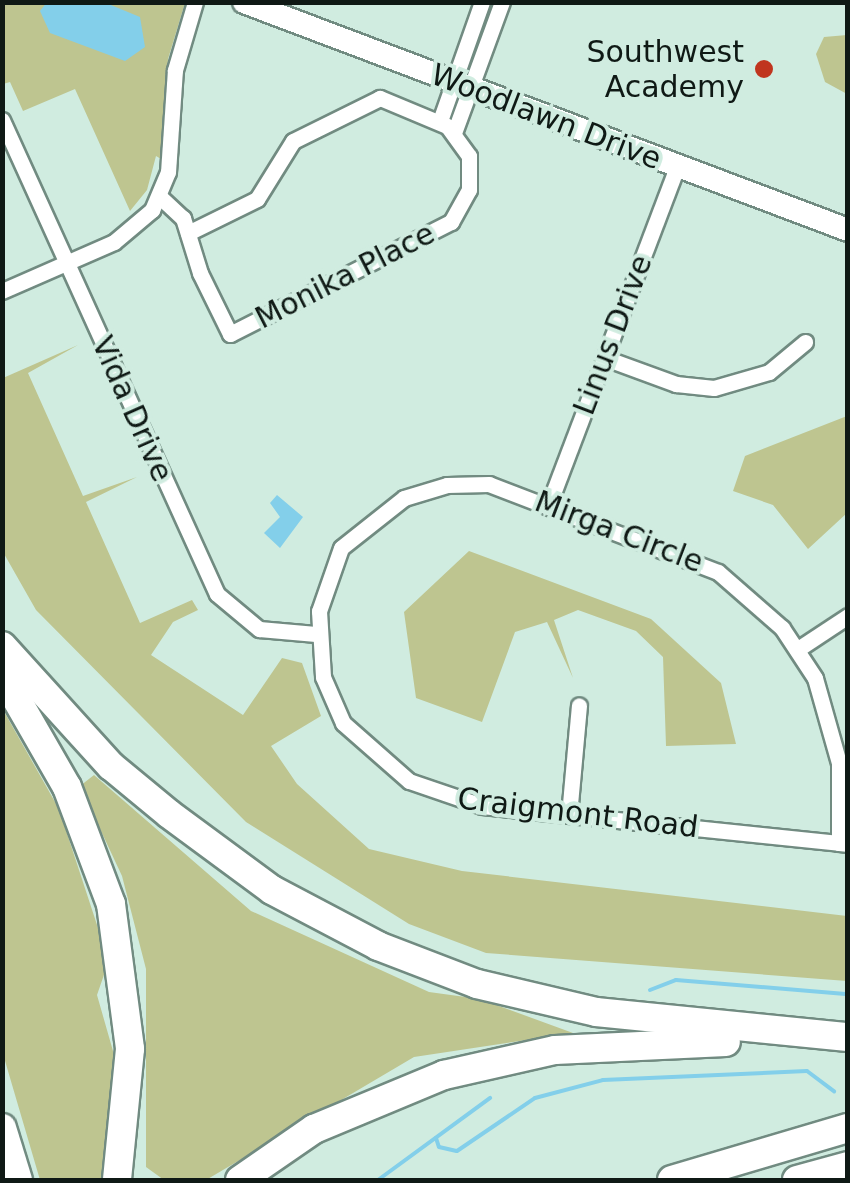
<!DOCTYPE html>
<html>
<head>
<meta charset="utf-8">
<style>
	body { margin:0 }
	#map { position:relative; width:850px; height:1183px; overflow:hidden; background:#d0ece0; font-family:"DejaVu Sans",sans-serif }
	div>[style] { position:absolute }
	.green>* { inset:0; background:#bec590 }
	.water>* { inset:0; background:#83cfea }
	.stream>* { height:4px; margin:-2px; padding:0 2px; transform-origin:2px; border-radius:2px; background:#83cfea }
	.roads { filter:drop-shadow(2px 0 #718b81) drop-shadow(-2px 0 #718b81) drop-shadow(0 2px #718b81) drop-shadow(0 -2px #718b81) }
	.street>* { height:15px; margin:-7.5px; padding:0 7.5px; transform-origin:7.5px; border-radius:7.5px; background:#fff }
	.secondary>* { height:22px; margin:-11px; padding:0 11px; transform-origin:11px; border-radius:11px; background:#fff }
	.highway>* { height:28px; margin:-14px; padding:0 14px; transform-origin:14px; border-radius:14px; background:#fff }
	.dots>* { width:28px; height:28px; translate:-50% -50%; box-sizing:border-box; border:5px solid #d0ece0; border-radius:50% }
	span { translate:-50% -50%; white-space:nowrap; text-align:center; line-height:1.15; -webkit-text-stroke:8px #d0ece0; paint-order:stroke }
	.poi-label { font-size:30px; color:#0f1915 }
	.right { translate:-100% -50%; text-align:right }
	.street-label { font-size:30px; color:#0f1915 }
	.frame { position:absolute; inset:0; border:5px solid #0f1915; pointer-events:none }
</style>
</head>
<body>
<div id="map">
	<div class="green">
		<i style="clip-path:polygon(3px 3px,185px 3px,168px 59px,161px 159px,156px 156px,147px 190px,130px 211px,75px 89px,23px 111px,10px 82px,3px 84px)"></i>
		<i style="clip-path:polygon(847px 35px,848px 35px,847px 94px,825px 82px,816px 54px,824px 37px)"></i>
		<i style="clip-path:polygon(78px 345px,28px 373px,83px 496px,137px 477px,86px 502px,140px 623px,192px 600px,198px 610px,173px 622px,151px 655px,243px 715px,282px 658px,302px 663px,321px 716px,271px 746px,297px 784px,369px 849px,462px 871px,847px 916px,847px 981px,486px 953px,409px 924px,246px 822px,36px 610px,3px 552px,3px 378px)"></i>
		<i style="clip-path:polygon(847px 416px,847px 513px,808px 549px,773px 505px,733px 491px,745px 456px)"></i>
		<i style="clip-path:polygon(469px 551px,651px 619px,721px 683px,736px 744px,666px 746px,663px 657px,636px 631px,578px 610px,554px 620px,573px 678px,547px 622px,515px 632px,482px 722px,416px 698px,404px 612px)"></i>
		<i style="clip-path:polygon(2px 708px,59px 809px,100px 934px,106px 969px,97px 995px,115px 1058px,104px 1180px,40px 1180px,3px 1054px)"></i>
		<i style="clip-path:polygon(94px 775px,251px 911px,429px 992px,480px 999px,573px 1033px,414px 1057px,206px 1180px,164px 1180px,146px 1167px,146px 969px,122px 876px,80px 786px)"></i>
	</div>
	<div class="water">
		<i style="clip-path:polygon(47px 2px,106px 3px,140px 17px,145px 47px,125px 61px,50px 33px,40px 11px)"></i>
		<i style="clip-path:polygon(277px 495px,303px 517px,280px 548px,264px 533px,280px 517px,270px 503px)"></i>
	</div>
	<div class="stream">
		<i style="left:650px;top:990px;width:28px;rotate:-21deg"></i>
		<i style="left:676px;top:980px;width:173px;rotate:4.7deg"></i>
		<i style="left:436px;top:1138px;width:9px;rotate:72deg"></i>
		<i style="left:439px;top:1147px;width:18px;rotate:13deg"></i>
		<i style="left:457px;top:1151px;width:94px;rotate:-34.2deg"></i>
		<i style="left:535px;top:1098px;width:70px;rotate:-14.8deg"></i>
		<i style="left:603px;top:1080px;width:204px;rotate:-2.5deg"></i>
		<i style="left:807px;top:1071px;width:34px;rotate:37deg"></i>
		<i style="left:378px;top:1180px;width:139px;rotate:-36.2deg"></i>
	</div>
	<div class="roads">
		<div class="street">
			<i style="left:2px;top:120px;width:520px;rotate:65.6deg"></i>
			<i style="left:217px;top:594px;width:55px;rotate:39.8deg"></i>
			<i style="left:259px;top:629px;width:57px;rotate:5deg"></i>
			<i style="left:440px;top:121px;width:126px;rotate:-70.6deg"></i>
			<i style="left:454px;top:133px;width:140px;rotate:-69.9deg"></i>
			<i style="left:159px;top:196px;width:33px;rotate:43deg"></i>
			<i style="left:183px;top:218px;width:58px;rotate:72.8deg"></i>
			<i style="left:200px;top:273px;width:68px;rotate:63.8deg"></i>
			<i style="left:230px;top:334px;width:248px;rotate:-26.9deg"></i>
			<i style="left:451px;top:222px;width:37px;rotate:-61deg"></i>
			<i style="left:469px;top:190px;width:34px;rotate:-90deg"></i>
			<i style="left:469px;top:156px;width:37px;rotate:-126deg"></i>
			<i style="left:447px;top:126px;width:73px;rotate:-157.3deg"></i>
			<i style="left:380px;top:98px;width:97px;rotate:153.7deg"></i>
			<i style="left:293px;top:141px;width:68px;rotate:121.8deg"></i>
			<i style="left:257px;top:199px;width:77px;rotate:153.8deg"></i>
			<i style="left:2px;top:291px;width:122px;rotate:-23.6deg"></i>
			<i style="left:114px;top:242px;width:50px;rotate:-40.1deg"></i>
			<i style="left:152px;top:210px;width:41px;rotate:-67.2deg"></i>
			<i style="left:168px;top:172px;width:102px;rotate:-86.1deg"></i>
			<i style="left:175px;top:70px;width:71px;rotate:-73.6deg"></i>
			<i style="left:605px;top:358px;width:76px;rotate:20.1deg"></i>
			<i style="left:676px;top:384px;width:38px;rotate:6deg"></i>
			<i style="left:714px;top:388px;width:57px;rotate:-16.2deg"></i>
			<i style="left:769px;top:372px;width:47px;rotate:-39.8deg"></i>
			<i style="left:549px;top:504px;width:360px;rotate:-69.2deg"></i>
			<i style="left:798px;top:649px;width:60px;rotate:-33.4deg"></i>
			<i style="left:569px;top:815px;width:110px;rotate:-84.8deg"></i>
			<i style="left:839px;top:843px;width:80px;rotate:-90deg"></i>
			<i style="left:839px;top:763px;width:88px;rotate:-105.8deg"></i>
			<i style="left:815px;top:678px;width:60px;rotate:-123.4deg"></i>
			<i style="left:782px;top:628px;width:85px;rotate:-138.8deg"></i>
			<i style="left:718px;top:572px;width:245px;rotate:-159deg"></i>
			<i style="left:489px;top:484px;width:42px;rotate:178.6deg"></i>
			<i style="left:447px;top:485px;width:45px;rotate:163.2deg"></i>
			<i style="left:404px;top:498px;width:80px;rotate:141.6deg"></i>
			<i style="left:341px;top:548px;width:67px;rotate:109.2deg"></i>
			<i style="left:319px;top:611px;width:66px;rotate:86.5deg"></i>
			<i style="left:323px;top:677px;width:50px;rotate:66.5deg"></i>
			<i style="left:343px;top:723px;width:88px;rotate:41.3deg"></i>
			<i style="left:409px;top:781px;width:77px;rotate:18.9deg"></i>
			<i style="left:482px;top:806px;width:87px;rotate:5.9deg"></i>
			<i style="left:569px;top:815px;width:271px;rotate:5.9deg"></i>
			<i style="left:839px;top:843px;width:9px;rotate:6deg"></i>
		</div>
		<div class="secondary">
			<i style="left:244px;top:2px;width:646px;rotate:20.68deg"></i>
		</div>
		<div class="highway">
			<i style="left:2px;top:646px;width:162px;rotate:47.8deg"></i>
			<i style="left:111px;top:766px;width:75px;rotate:39.6deg"></i>
			<i style="left:169px;top:814px;width:128px;rotate:36.4deg"></i>
			<i style="left:272px;top:890px;width:120px;rotate:27.8deg"></i>
			<i style="left:378px;top:946px;width:106px;rotate:21deg"></i>
			<i style="left:477px;top:984px;width:122px;rotate:13.2deg"></i>
			<i style="left:596px;top:1012px;width:253px;rotate:5.7deg"></i>
			<i style="left:2px;top:674px;width:130px;rotate:60.1deg"></i>
			<i style="left:67px;top:787px;width:125px;rotate:69.4deg"></i>
			<i style="left:111px;top:904px;width:146px;rotate:82.5deg"></i>
			<i style="left:130px;top:1049px;width:132px;rotate:95.7deg"></i>
			<i style="left:2px;top:1128px;width:54px;rotate:72.9deg"></i>
			<i style="left:240px;top:1180px;width:90px;rotate:-34.6deg"></i>
			<i style="left:314px;top:1129px;width:141px;rotate:-22.6deg"></i>
			<i style="left:444px;top:1075px;width:114px;rotate:-12.7deg"></i>
			<i style="left:555px;top:1050px;width:171px;rotate:-2.7deg"></i>
			<i style="left:672px;top:1180px;width:184px;rotate:-16.5deg"></i>
			<i style="left:797px;top:1180px;width:53px;rotate:-15.4deg"></i>
		</div>
	</div>
	<div class="dots">
		<i style="left:764px;top:69px;background:#c0351e"></i>
	</div>
	<div class="poi-label">
		<span class="right" style="left:744px;top:69px">Southwest<br>Academy</span>
	</div>
	<div class="street-label">
		<span style="left:546px;top:117px;rotate:21deg">Woodlawn Drive</span>
		<span style="left:345px;top:276px;rotate:-27deg">Monika Place</span>
		<span style="left:613px;top:335px;rotate:-69deg">Linus Drive</span>
		<span style="left:132px;top:409px;rotate:66deg">Vida Drive</span>
		<span style="left:619px;top:532px;rotate:21deg">Mirga Circle</span>
		<span style="left:578px;top:813px;rotate:7deg">Craigmont Road</span>
	</div>
	<div class="frame"></div>
</div>
</body>
</html>
